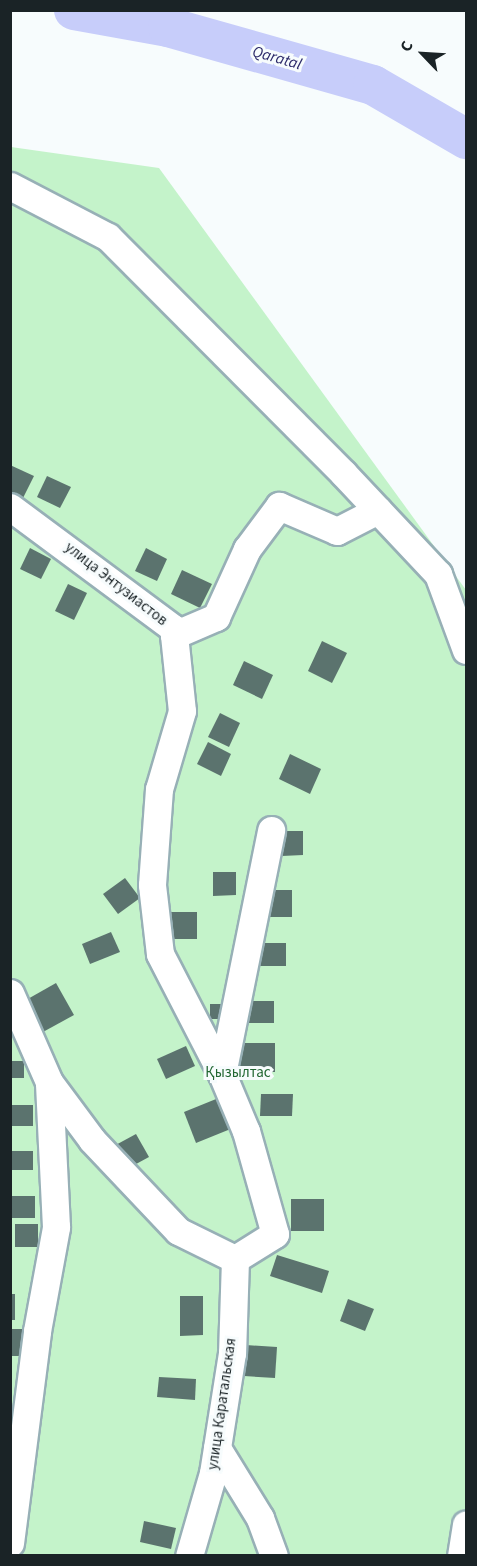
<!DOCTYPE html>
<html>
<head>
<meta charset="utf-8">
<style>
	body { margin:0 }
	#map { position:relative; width:477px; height:1566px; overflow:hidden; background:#f7fcfd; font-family:"Source Sans 3",sans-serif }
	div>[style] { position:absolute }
	.green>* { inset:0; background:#c4f3ca }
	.river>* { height:40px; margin:-20px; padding:0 20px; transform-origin:20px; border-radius:20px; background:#c7cdfa }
	.building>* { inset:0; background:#5b736e }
	.roads { filter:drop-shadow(2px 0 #97b0b6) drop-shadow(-2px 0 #97b0b6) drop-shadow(0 2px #97b0b6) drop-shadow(0 -2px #97b0b6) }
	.street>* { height:27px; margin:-13.5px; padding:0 13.5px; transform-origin:13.5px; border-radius:13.5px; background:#fff }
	span { translate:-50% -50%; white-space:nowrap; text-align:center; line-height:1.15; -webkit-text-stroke:6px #f7fcfd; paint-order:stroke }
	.street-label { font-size:15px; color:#1a2326 }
	.park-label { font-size:15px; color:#216732 }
	.water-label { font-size:16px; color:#2c2a6a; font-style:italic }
	.frame { position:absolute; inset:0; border:12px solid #1a2326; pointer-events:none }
	.north { position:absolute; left:393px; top:24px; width:60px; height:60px; -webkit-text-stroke:4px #f7fcfd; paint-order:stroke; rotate:295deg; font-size:16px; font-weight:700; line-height:24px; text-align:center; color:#1a2326 }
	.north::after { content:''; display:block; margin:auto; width:21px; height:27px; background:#1a2326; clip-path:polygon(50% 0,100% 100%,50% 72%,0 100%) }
</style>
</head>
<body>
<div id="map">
	<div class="green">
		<i style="clip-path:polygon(11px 147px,159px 168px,466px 590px,466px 1555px,11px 1556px)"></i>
	</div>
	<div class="river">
		<i style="left:74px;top:10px;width:96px;rotate:10.3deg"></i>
		<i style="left:168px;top:27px;width:213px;rotate:15.8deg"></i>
		<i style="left:373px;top:85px;width:108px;rotate:30.1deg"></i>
	</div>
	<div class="building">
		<i style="clip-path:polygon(10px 465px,34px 476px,23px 498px,10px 492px)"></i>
		<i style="clip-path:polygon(47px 476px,71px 487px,60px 508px,37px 497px)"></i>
		<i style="clip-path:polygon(30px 548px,51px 559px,41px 579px,20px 569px)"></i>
		<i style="clip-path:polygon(146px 548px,167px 559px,157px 581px,135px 571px)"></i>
		<i style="clip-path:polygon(182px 570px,212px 584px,200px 608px,171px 594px)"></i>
		<i style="clip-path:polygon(68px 584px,87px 593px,74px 620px,55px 611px)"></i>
		<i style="clip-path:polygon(322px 641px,347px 653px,332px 683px,308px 671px)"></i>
		<i style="clip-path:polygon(244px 661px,273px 675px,262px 699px,233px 685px)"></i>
		<i style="clip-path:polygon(220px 713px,240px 723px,229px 747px,208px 737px)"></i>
		<i style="clip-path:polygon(208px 742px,231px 754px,221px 776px,197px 764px)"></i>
		<i style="clip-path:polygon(290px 754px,321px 769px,310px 794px,279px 779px)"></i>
		<i style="clip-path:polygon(282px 831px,303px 831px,303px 855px,282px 856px)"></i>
		<i style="clip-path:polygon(213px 872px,236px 872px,236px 895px,213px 896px)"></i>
		<i style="clip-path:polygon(125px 878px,140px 898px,118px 914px,103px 894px)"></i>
		<i style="clip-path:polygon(265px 890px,292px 890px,292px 917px,265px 917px)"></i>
		<i style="clip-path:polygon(171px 912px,197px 912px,197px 939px,171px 939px)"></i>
		<i style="clip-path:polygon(111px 932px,120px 952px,90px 964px,82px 944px)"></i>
		<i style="clip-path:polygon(257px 943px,286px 943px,286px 966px,257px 966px)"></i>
		<i style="clip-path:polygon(56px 983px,74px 1015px,43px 1032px,26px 1000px)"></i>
		<i style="clip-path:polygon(248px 1001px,274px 1001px,274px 1023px,248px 1023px)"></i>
		<i style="clip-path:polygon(210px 1004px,227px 1004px,227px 1019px,210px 1019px)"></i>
		<i style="clip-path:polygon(240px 1043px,275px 1043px,275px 1072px,240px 1072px)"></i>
		<i style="clip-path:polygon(186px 1046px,195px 1066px,166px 1079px,157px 1059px)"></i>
		<i style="clip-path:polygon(10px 1061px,24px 1061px,24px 1078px,10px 1078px)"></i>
		<i style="clip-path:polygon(261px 1094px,293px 1094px,292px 1116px,260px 1116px)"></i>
		<i style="clip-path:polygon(221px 1097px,233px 1128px,196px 1143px,184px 1112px)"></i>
		<i style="clip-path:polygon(12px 1105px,33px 1105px,33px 1126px,12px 1126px)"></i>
		<i style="clip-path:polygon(136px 1134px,149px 1157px,125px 1170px,112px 1147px)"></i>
		<i style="clip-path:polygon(12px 1151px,33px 1151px,33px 1170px,12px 1170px)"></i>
		<i style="clip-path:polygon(10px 1196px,35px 1196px,35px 1218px,10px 1218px)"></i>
		<i style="clip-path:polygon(291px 1199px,324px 1199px,324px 1231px,291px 1231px)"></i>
		<i style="clip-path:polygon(15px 1224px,38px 1224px,38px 1247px,15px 1247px)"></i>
		<i style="clip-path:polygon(277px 1255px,329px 1271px,322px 1293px,270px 1276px)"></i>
		<i style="clip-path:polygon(10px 1294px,15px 1294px,15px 1320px,10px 1320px)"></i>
		<i style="clip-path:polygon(180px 1296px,203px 1296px,203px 1335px,180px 1336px)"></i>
		<i style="clip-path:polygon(348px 1299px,374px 1309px,365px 1331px,340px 1321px)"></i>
		<i style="clip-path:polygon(10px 1329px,24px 1329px,24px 1356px,10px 1356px)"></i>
		<i style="clip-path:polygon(246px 1345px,277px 1347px,275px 1378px,244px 1376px)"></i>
		<i style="clip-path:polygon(159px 1377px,196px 1379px,195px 1400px,157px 1397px)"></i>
		<i style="clip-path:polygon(144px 1521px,176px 1528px,171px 1549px,140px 1542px)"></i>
	</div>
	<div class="roads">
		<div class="street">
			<i style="left:10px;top:186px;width:110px;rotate:27.5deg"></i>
			<i style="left:108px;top:237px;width:333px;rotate:45.1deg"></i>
			<i style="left:343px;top:473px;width:139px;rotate:46.8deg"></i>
			<i style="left:438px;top:574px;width:81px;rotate:69.8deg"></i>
			<i style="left:10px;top:507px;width:203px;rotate:36.6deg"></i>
			<i style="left:173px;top:628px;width:7px;rotate:82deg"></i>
			<i style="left:174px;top:635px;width:76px;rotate:84deg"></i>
			<i style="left:182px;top:711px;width:81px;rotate:106.4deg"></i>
			<i style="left:159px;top:789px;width:96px;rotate:94.2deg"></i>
			<i style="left:152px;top:885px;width:69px;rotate:83.4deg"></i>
			<i style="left:160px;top:954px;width:135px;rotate:62.7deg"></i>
			<i style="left:222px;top:1074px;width:62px;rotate:67.2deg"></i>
			<i style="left:246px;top:1131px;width:107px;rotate:74.3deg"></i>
			<i style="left:275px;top:1234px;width:47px;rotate:148deg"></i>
			<i style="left:235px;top:1259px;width:94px;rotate:91.8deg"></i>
			<i style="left:232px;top:1353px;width:121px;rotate:99deg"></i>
			<i style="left:213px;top:1473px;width:86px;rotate:106.1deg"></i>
			<i style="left:174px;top:635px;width:46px;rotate:-23.2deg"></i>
			<i style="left:216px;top:617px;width:75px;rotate:-65.5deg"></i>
			<i style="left:247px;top:549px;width:54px;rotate:-53.3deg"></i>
			<i style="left:279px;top:506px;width:63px;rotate:23.3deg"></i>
			<i style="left:337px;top:531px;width:46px;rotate:-27.1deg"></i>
			<i style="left:10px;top:993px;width:97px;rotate:66.3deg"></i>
			<i style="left:49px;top:1082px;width:72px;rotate:53.4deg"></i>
			<i style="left:92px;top:1140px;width:125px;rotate:46.6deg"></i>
			<i style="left:178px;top:1231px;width:64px;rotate:26.2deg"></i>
			<i style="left:222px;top:1074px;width:249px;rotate:-78.6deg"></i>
			<i style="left:217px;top:1448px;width:82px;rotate:58.4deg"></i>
			<i style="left:260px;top:1518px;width:40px;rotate:69.8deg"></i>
			<i style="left:10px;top:1543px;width:214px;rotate:-82.7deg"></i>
			<i style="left:37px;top:1331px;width:106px;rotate:-79.6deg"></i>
			<i style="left:56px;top:1227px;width:145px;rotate:-92.8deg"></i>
			<i style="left:461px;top:1556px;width:32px;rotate:-81deg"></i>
		</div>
	</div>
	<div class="street-label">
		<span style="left:116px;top:584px;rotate:38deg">улица Энтузиастов</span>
		<span style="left:222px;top:1404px;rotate:-82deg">улица Каратальская</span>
	</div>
	<div class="park-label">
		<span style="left:238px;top:1073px">Қызылтас</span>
	</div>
	<div class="water-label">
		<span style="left:277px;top:58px;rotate:16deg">Qaratal</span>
	</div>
	<div class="frame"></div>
	<div class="north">С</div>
</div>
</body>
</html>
